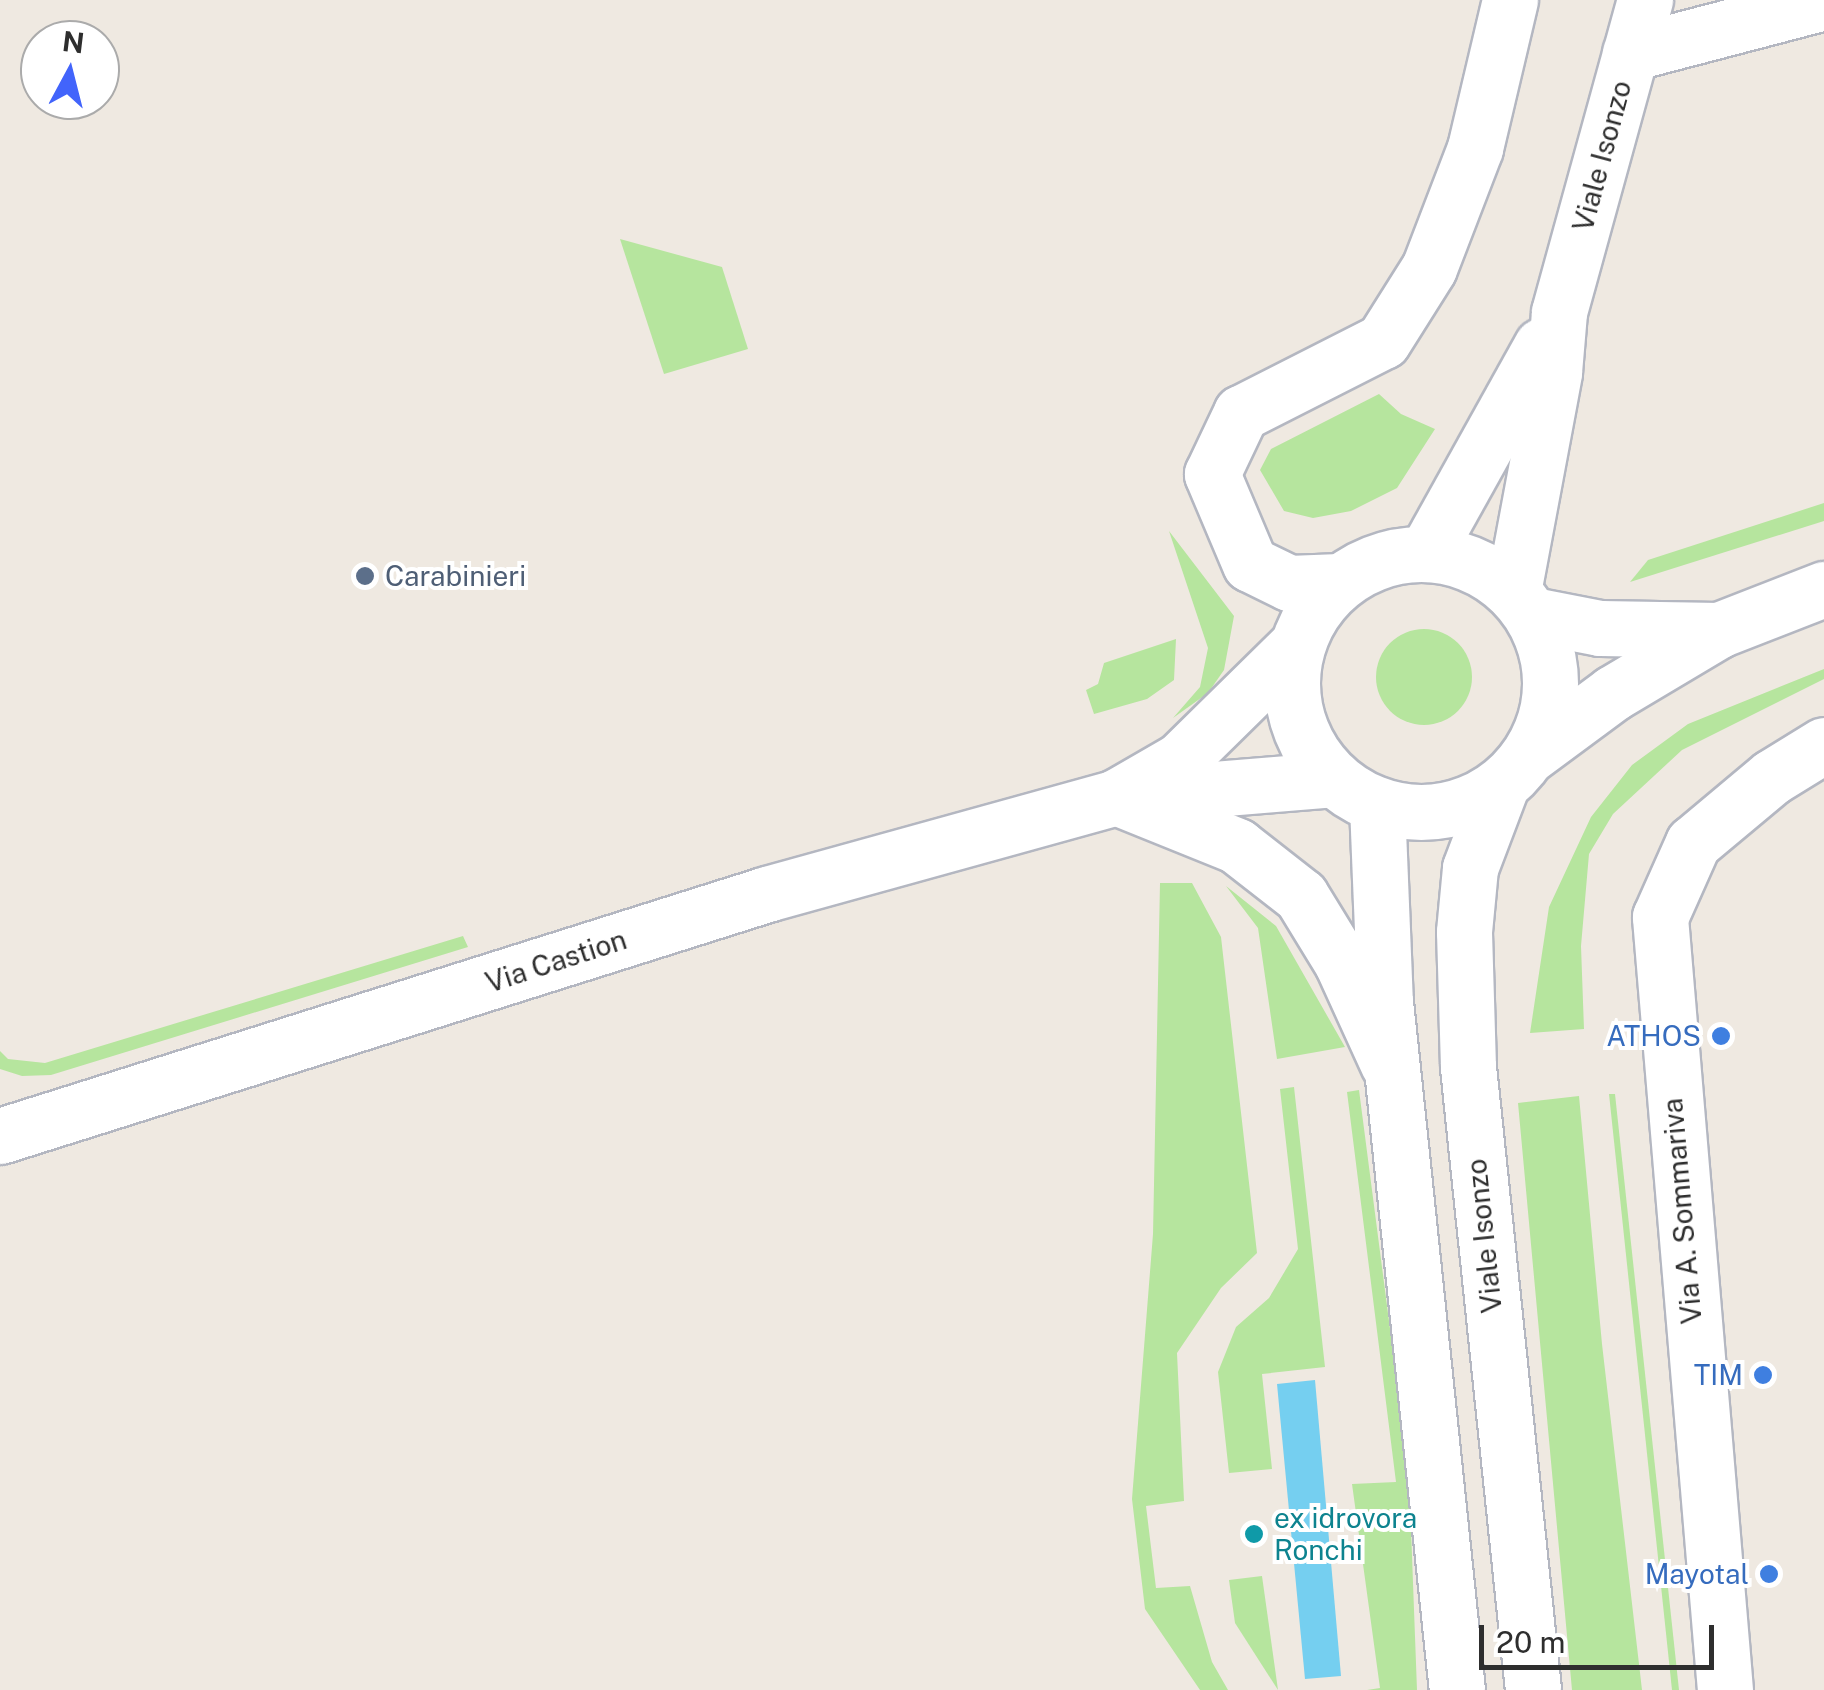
<!DOCTYPE html>
<html>
<head>
<meta charset="utf-8">
<style>
	body { margin:0 }
	#map { position:relative; width:1824px; height:1690px; overflow:hidden; background:#efe9e1; font-family:"Public Sans",sans-serif }
	div>[style] { position:absolute }
	.green>* { inset:0; background:#b6e59e }
	.round { border-radius:50% }
	.water>* { inset:0; background:#75cff0 }
	.roads { filter:drop-shadow(2px 0 #b4b7c1) drop-shadow(-2px 0 #b4b7c1) drop-shadow(0 2px #b4b7c1) drop-shadow(0 -2px #b4b7c1) }
	.minor>* { height:55px; margin:-27.5px; padding:0 27.5px; transform-origin:27.5px; border-radius:27.5px; background:#fff }
	.secondary>* { height:55px; margin:-27.5px; padding:0 27.5px; transform-origin:27.5px; border-radius:27.5px; background:#fff }
	.secondary>.ring { margin:-27.5px; padding:0; box-sizing:content-box; background:none; border:55px solid #fff; border-radius:50% }
	.dots>* { width:28px; height:28px; translate:-50% -50%; box-sizing:border-box; border:5px solid #fff; border-radius:50% }
	span { translate:-50% -50%; white-space:nowrap; text-align:center; line-height:1.15; -webkit-text-stroke:8px #fff; paint-order:stroke }
	.street-label { font-size:28px; color:#2e2e2e }
	.service-label { font-size:28px; color:#4e5e75 }
	.left { translate:0 -50%; text-align:left }
	.shop-label { font-size:28px; color:#366cbe }
	.right { translate:-100% -50%; text-align:right }
	.culture-label { font-size:28px; color:#0d838f }
	.north { position:absolute; left:20px; top:20px; width:100px; height:100px; box-sizing:border-box; background:#fff; border:2px solid #ababab; border-radius:50%; rotate:7deg; font-size:28px; font-weight:700; line-height:40px; text-align:center; color:#2e2e2e }
	.north::after { content:''; display:block; margin:auto; width:35px; height:45px; background:#4264fb; clip-path:polygon(50% 0,100% 100%,50% 72%,0 100%) }
	.scale { position:absolute; left:1479px; top:1625px; width:235px; height:45px; box-sizing:border-box; border:5px solid #2e2e2e; border-top:0; padding-left:12px; font-size:30px; line-height:35px; white-space:nowrap; color:#2e2e2e; -webkit-text-stroke:8px #fff; paint-order:stroke }
</style>
</head>
<body>
<div id="map">
	<div class="green">
		<i style="clip-path:polygon(620px 239px,722px 267px,748px 349px,664px 374px)"></i>
		<i style="clip-path:polygon(1379px 394px,1401px 414px,1435px 429px,1397px 488px,1351px 511px,1313px 518px,1284px 511px,1260px 470px,1271px 449px)"></i>
		<i style="clip-path:polygon(1824px 503px,1824px 521px,1630px 582px,1648px 560px)"></i>
		<i style="clip-path:polygon(1169px 531px,1234px 616px,1224px 670px,1208px 693px,1173px 718px,1200px 687px,1208px 648px)"></i>
		<i class="round" style="left:1376px;top:629px;width:96px;height:96px"></i>
		<i style="clip-path:polygon(1176px 639px,1174px 680px,1147px 699px,1094px 714px,1086px 690px,1098px 684px,1104px 663px)"></i>
		<i style="clip-path:polygon(1824px 669px,1824px 679px,1682px 750px,1613px 814px,1589px 854px,1581px 946px,1584px 1029px,1530px 1033px,1549px 907px,1591px 817px,1632px 765px,1688px 724px)"></i>
		<i style="clip-path:polygon(1160px 883px,1192px 883px,1221px 937px,1257px 1253px,1221px 1288px,1177px 1353px,1184px 1501px,1146px 1506px,1156px 1588px,1190px 1586px,1212px 1662px,1228px 1690px,1200px 1690px,1145px 1609px,1132px 1499px,1153px 1234px)"></i>
		<i style="clip-path:polygon(1226px 886px,1276px 926px,1345px 1047px,1277px 1059px,1258px 928px)"></i>
		<i style="clip-path:polygon(463px 936px,468px 947px,51px 1075px,22px 1076px,0 1069px,0 1051px,8px 1059px,45px 1063px)"></i>
		<i style="clip-path:polygon(1294px 1087px,1325px 1367px,1262px 1374px,1272px 1469px,1229px 1473px,1218px 1372px,1236px 1327px,1269px 1298px,1298px 1249px,1280px 1089px)"></i>
		<i style="clip-path:polygon(1359px 1090px,1409px 1475px,1417px 1690px,1367px 1690px,1380px 1688px,1352px 1484px,1396px 1482px,1347px 1092px)"></i>
		<i style="clip-path:polygon(1609px 1094px,1615px 1094px,1679px 1690px,1672px 1690px)"></i>
		<i style="clip-path:polygon(1579px 1096px,1602px 1344px,1642px 1690px,1572px 1690px,1518px 1103px)"></i>
		<i style="clip-path:polygon(1262px 1576px,1278px 1690px,1235px 1623px,1229px 1580px)"></i>
	</div>
	<div class="water">
		<i style="clip-path:polygon(1315px 1380px,1341px 1676px,1305px 1679px,1277px 1384px)"></i>
	</div>
	<div class="roads">
		<div class="minor">
			<i style="left:1630px;top:53px;width:201px;rotate:-14.7deg"></i>
			<i style="left:1340px;top:581px;width:51px;rotate:177.8deg"></i>
			<i style="left:1289px;top:583px;width:43px;rotate:-154deg"></i>
			<i style="left:1250px;top:564px;width:98px;rotate:-112.9deg"></i>
			<i style="left:1212px;top:474px;width:68px;rotate:-64.6deg"></i>
			<i style="left:1241px;top:413px;width:159px;rotate:-26.9deg"></i>
			<i style="left:1383px;top:341px;width:86px;rotate:-57.8deg"></i>
			<i style="left:1429px;top:268px;width:129px;rotate:-69deg"></i>
			<i style="left:1475px;top:148px;width:152px;rotate:-76.7deg"></i>
			<i style="left:1533px;top:615px;width:68px;rotate:11deg"></i>
			<i style="left:1600px;top:628px;width:119px;rotate:1deg"></i>
			<i style="left:1296px;top:646px;width:163px;rotate:135.5deg"></i>
			<i style="left:1180px;top:760px;width:74px;rotate:150deg"></i>
			<i style="left:1116px;top:797px;width:131px;rotate:22deg"></i>
			<i style="left:1237px;top:846px;width:81px;rotate:38deg"></i>
			<i style="left:1301px;top:896px;width:79px;rotate:58.5deg"></i>
			<i style="left:1342px;top:963px;width:111px;rotate:65.5deg"></i>
			<i style="left:1528px;top:756px;width:106px;rotate:-36.5deg"></i>
			<i style="left:1613px;top:693px;width:123px;rotate:-30.7deg"></i>
			<i style="left:1719px;top:630px;width:113px;rotate:-21.3deg"></i>
			<i style="left:0;top:1136px;width:804px;rotate:-17.51deg"></i>
			<i style="left:767px;top:894px;width:362px;rotate:-15.5deg"></i>
			<i style="left:1116px;top:797px;width:219px;rotate:-4.7deg"></i>
			<i style="left:1725px;top:1690px;width:776px;rotate:-94.81deg"></i>
			<i style="left:1660px;top:917px;width:81px;rotate:-66deg"></i>
			<i style="left:1693px;top:843px;width:103px;rotate:-39.9deg"></i>
			<i style="left:1772px;top:777px;width:61px;rotate:-31.6deg"></i>
		</div>
		<div class="secondary">
			<i style="left:1426px;top:553px;width:237px;rotate:-60.9deg"></i>
			<i class="ring" style="left:1292px;top:554px;width:203px;height:203px"></i>
			<i style="left:1513px;top:592px;width:224px;rotate:-79.4deg"></i>
			<i style="left:1554px;top:372px;width:60px;rotate:-85.2deg"></i>
			<i style="left:1559px;top:312px;width:324px;rotate:-74.6deg"></i>
			<i style="left:1501px;top:786px;width:88px;rotate:110.7deg"></i>
			<i style="left:1470px;top:868px;width:64px;rotate:95.4deg"></i>
			<i style="left:1464px;top:932px;width:135px;rotate:88.3deg"></i>
			<i style="left:1468px;top:1067px;width:626px;rotate:84.04deg"></i>
			<i style="left:1377px;top:805px;width:197px;rotate:87.7deg"></i>
			<i style="left:1385px;top:1002px;width:692px;rotate:84.03deg"></i>
		</div>
	</div>
	<div class="dots">
		<i style="left:365px;top:576px;background:#5c6f8a"></i>
		<i style="left:1721px;top:1036px;background:#3f7fe0"></i>
		<i style="left:1763px;top:1375px;background:#3f7fe0"></i>
		<i style="left:1254px;top:1534px;background:#0f9aa8"></i>
		<i style="left:1769px;top:1574px;background:#3f7fe0"></i>
	</div>
	<div class="street-label">
		<span style="left:1602px;top:156px;rotate:-75deg">Viale Isonzo</span>
		<span style="left:556px;top:961px;rotate:-18deg">Via Castion</span>
		<span style="left:1682px;top:1211px;rotate:-95deg">Via A. Sommariva</span>
		<span style="left:1484px;top:1236px;rotate:-96deg">Viale Isonzo</span>
	</div>
	<div class="service-label">
		<span class="left" style="left:385px;top:576px">Carabinieri</span>
	</div>
	<div class="shop-label">
		<span class="right" style="left:1701px;top:1036px">ATHOS</span>
		<span class="right" style="left:1743px;top:1375px">TIM</span>
		<span class="right" style="left:1749px;top:1574px">Mayotal</span>
	</div>
	<div class="culture-label">
		<span class="left" style="left:1274px;top:1534px">ex idrovora<br>Ronchi</span>
	</div>
	<div class="north">N</div>
	<div class="scale">20 m</div>
</div>
</body>
</html>
